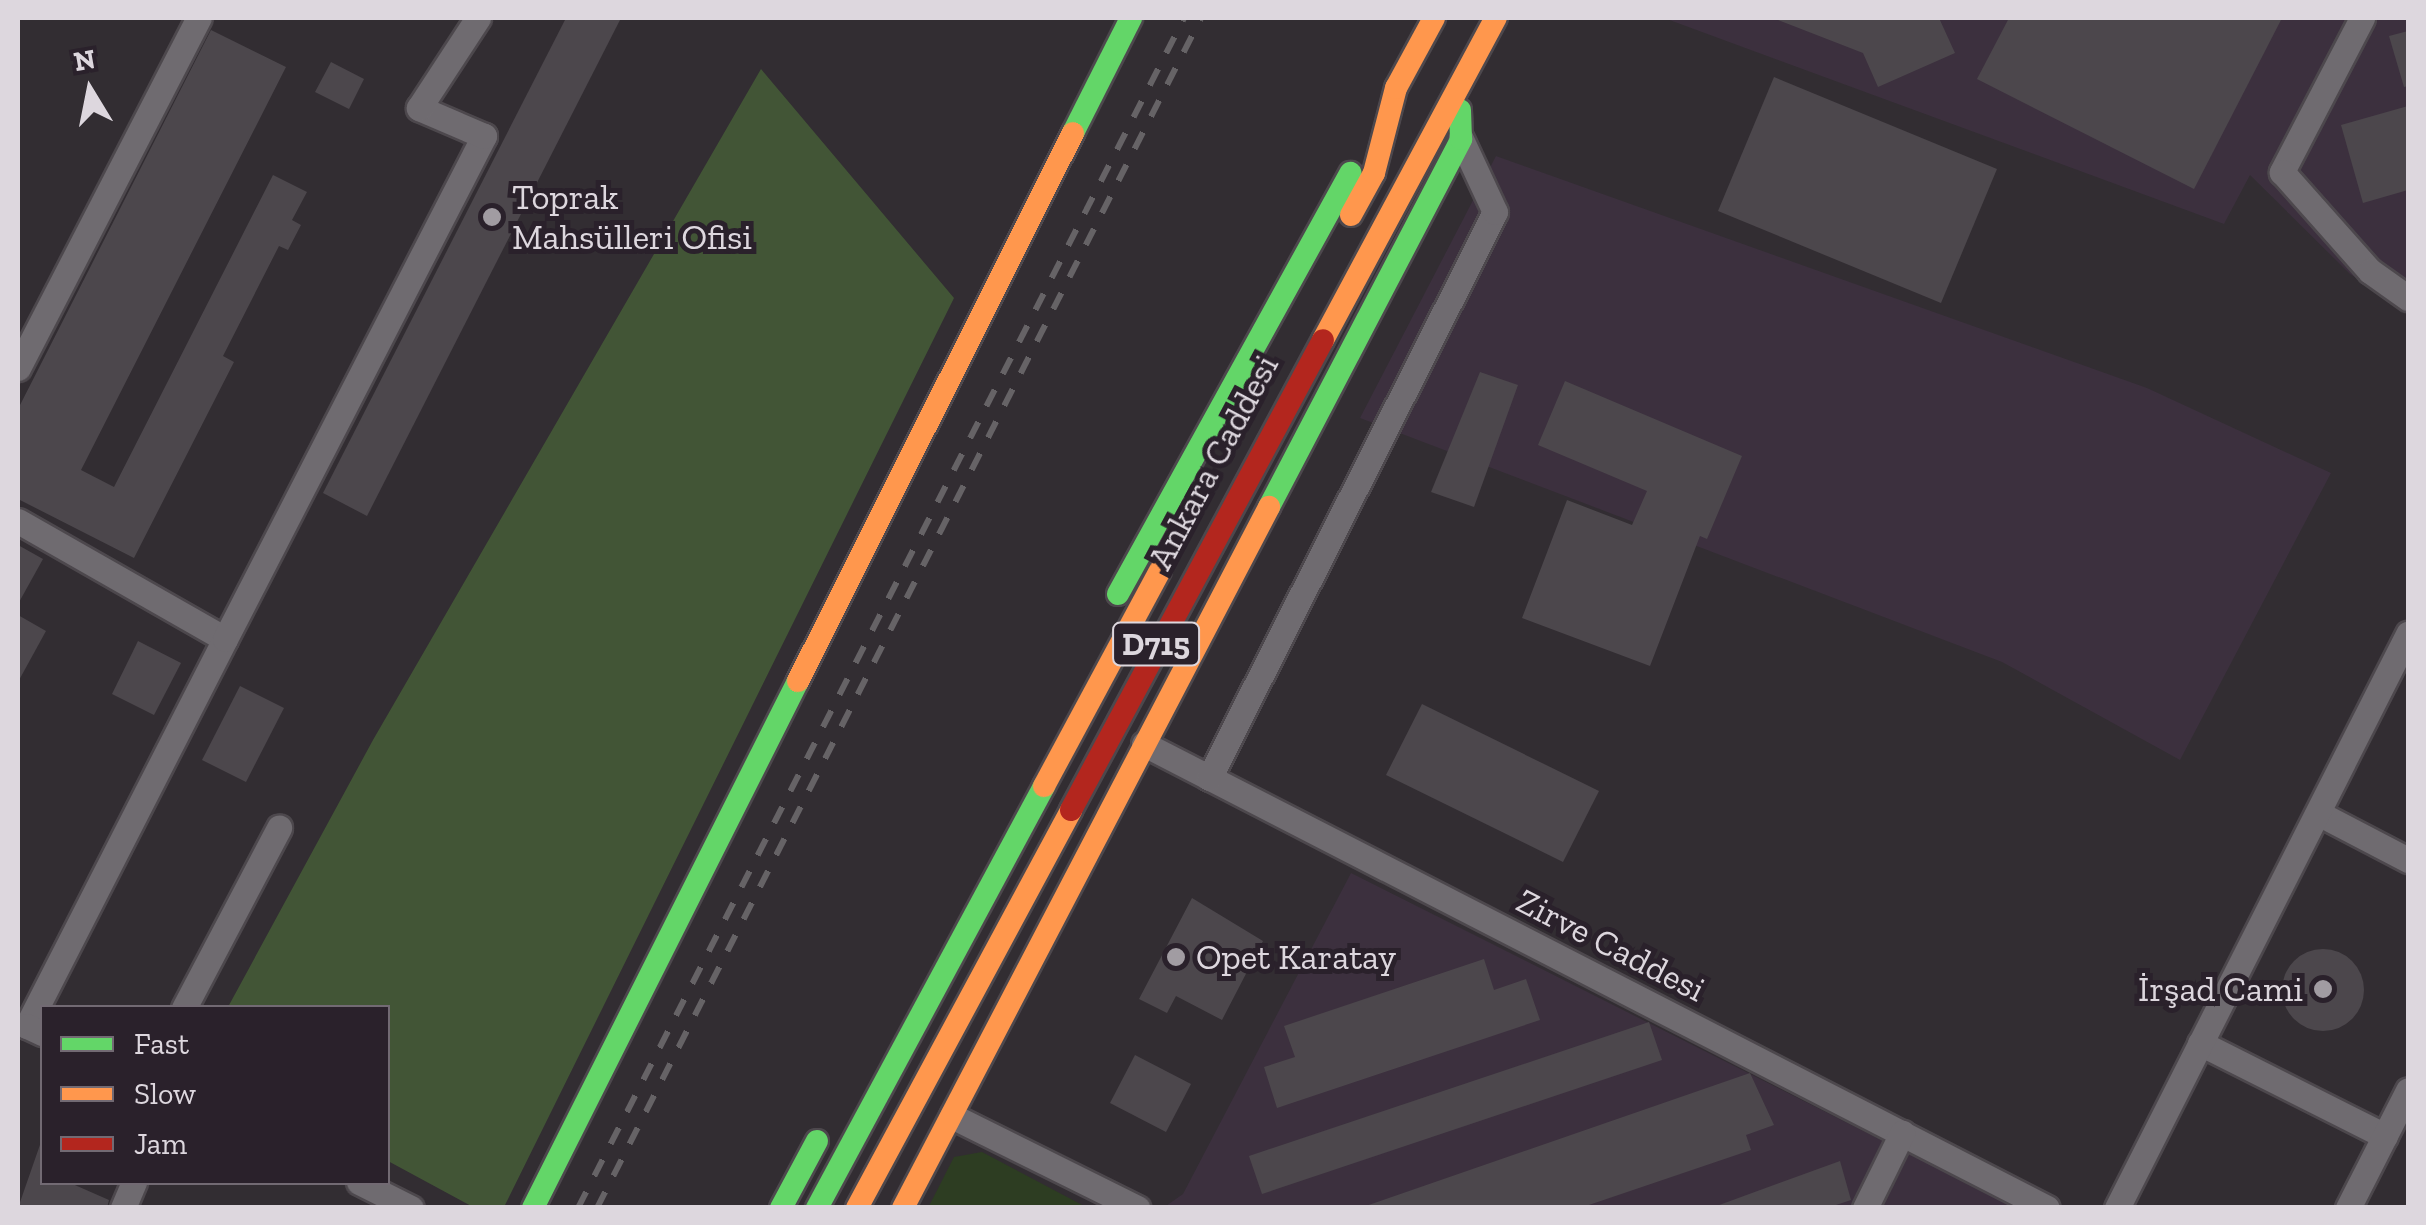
<!DOCTYPE html>
<html>
<head>
<meta charset="utf-8">
<style>
	body { margin:0 }
	#map { position:relative; width:2426px; height:1225px; overflow:hidden; background:#322d32; font-family:"Zilla Slab",serif }
	div>[style] { position:absolute }
	.built>* { inset:0; background:#3c303e }
	.green>* { inset:0; background:#2d3d22 }
	.forest>* { inset:0; background:#425536 }
	.building>* { inset:0; background:#4c474c }
	.round { border-radius:50% }
	.roads { filter:drop-shadow(2px 0 #4d484d) drop-shadow(-2px 0 #4d484d) drop-shadow(0 2px #4d484d) drop-shadow(0 -2px #4d484d) }
	.street>* { height:25px; margin:-12.5px; padding:0 12.5px; transform-origin:12.5px; border-radius:12.5px; background:#6f6b70 }
	.fast>* { height:22px; margin:-11px; padding:0 11px; transform-origin:11px; border-radius:11px; background:#63d668 }
	.slow>* { height:22px; margin:-11px; padding:0 11px; transform-origin:11px; border-radius:11px; background:#ff974d }
	.jam>* { height:22px; margin:-11px; padding:0 11px; transform-origin:11px; border-radius:11px; background:#b3261e }
	.rail>* { height:6px; margin-top:-3px; transform-origin:0; background:repeating-linear-gradient(90deg,#666366 0 18px,transparent 0 36px) }
	.dots>* { width:28px; height:28px; translate:-50% -50%; box-sizing:border-box; border:5px solid #2a212b; border-radius:50% }
	span { translate:-50% -50%; white-space:nowrap; text-align:center; line-height:1.15; -webkit-text-stroke:10px #2a212b; paint-order:stroke }
	.shield-label span { padding:2px 8px; background:#2a212b; border:2px solid; border-radius:8px; -webkit-text-stroke-width:0 }
	.shield-label { font-size:32px; color:#ddd7de; font-weight:700 }
	.poi-label { font-size:35px; color:#ddd7de }
	.left { translate:0 -50%; text-align:left }
	.right { translate:-100% -50%; text-align:right }
	.street-label { font-size:35px; color:#ddd7de }
	.frame { position:absolute; inset:0; border:20px solid #ddd7de; pointer-events:none }
	.legend { position:absolute; left:40px; top:1005px; width:350px; height:180px; box-sizing:border-box; background:#2a212b; border:2px solid #726a73; margin:0; padding:12px 18px; list-style:none; font-size:30px; color:#ddd7de }
	.legend li { display:flex; align-items:center; gap:20px; height:50px }
	.legend b { width:50px; border:2px solid #726a73 }
	.north { position:absolute; left:40px; top:40px; width:100px; height:100px; -webkit-text-stroke:8px #2a212b; paint-order:stroke; rotate:350deg; font-size:28px; font-weight:700; line-height:40px; text-align:center; color:#ddd7de }
	.north::after { content:''; display:block; margin:auto; width:35px; height:45px; background:#ddd7de; clip-path:polygon(50% 0,100% 100%,50% 72%,0 100%) }
</style>
</head>
<body>
<div id="map">
	<div class="built">
		<i style="clip-path:polygon(1664px 18px,2408px 18px,2408px 310px,2350px 274px,2250px 175px,2224px 224px)"></i>
		<i style="clip-path:polygon(1496px 156px,2147px 388px,2331px 473px,2180px 760px,2002px 662px,1360px 418px)"></i>
		<i style="clip-path:polygon(1351px 873px,1917px 1158px,2014px 1207px,1163px 1208px,1183px 1194px)"></i>
	</div>
	<div class="green">
		<i style="clip-path:polygon(982px 1152px,1086px 1207px,928px 1208px,954px 1157px)"></i>
	</div>
	<div class="forest">
		<i style="clip-path:polygon(761px 69px,954px 298px,504px 1207px,473px 1207px,388px 1161px,388px 1008px,228px 1007px,373px 740px)"></i>
	</div>
	<div class="building">
		<i style="clip-path:polygon(566px 18px,621px 18px,367px 516px,323px 493px)"></i>
		<i style="clip-path:polygon(1773px 18px,1939px 18px,1955px 53px,1878px 87px,1863px 53px)"></i>
		<i style="clip-path:polygon(2009px 18px,2282px 18px,2194px 189px,1977px 79px)"></i>
		<i style="clip-path:polygon(211px 30px,286px 67px,81px 470px,114px 487px,273px 175px,307px 192px,292px 220px,301px 225px,288px 250px,279px 246px,223px 356px,234px 362px,134px 558px,18px 499px,18px 409px)"></i>
		<i style="clip-path:polygon(2408px 31px,2408px 86px,2404px 87px,2389px 36px)"></i>
		<i style="clip-path:polygon(331px 62px,364px 79px,349px 109px,315px 92px)"></i>
		<i style="clip-path:polygon(1774px 77px,1997px 169px,1941px 303px,1718px 211px)"></i>
		<i style="clip-path:polygon(2408px 106px,2408px 190px,2363px 203px,2341px 125px)"></i>
		<i style="clip-path:polygon(1480px 372px,1518px 385px,1474px 507px,1431px 492px)"></i>
		<i style="clip-path:polygon(1565px 381px,1742px 456px,1707px 539px,1700px 536px,1650px 666px,1522px 618px,1567px 500px,1632px 525px,1647px 491px,1538px 445px)"></i>
		<i style="clip-path:polygon(18px 545px,43px 559px,18px 604px)"></i>
		<i style="clip-path:polygon(18px 615px,46px 631px,18px 682px)"></i>
		<i style="clip-path:polygon(138px 641px,181px 663px,154px 715px,112px 694px)"></i>
		<i style="clip-path:polygon(240px 686px,284px 708px,246px 782px,202px 760px)"></i>
		<i style="clip-path:polygon(1422px 704px,1599px 791px,1563px 862px,1386px 775px)"></i>
		<i style="clip-path:polygon(1192px 898px,1263px 941px,1222px 1020px,1176px 996px,1167px 1013px,1139px 999px)"></i>
		<i class="round" style="left:2282px;top:949px;width:82px;height:82px"></i>
		<i style="clip-path:polygon(1484px 959px,1494px 990px,1526px 979px,1540px 1020px,1277px 1108px,1264px 1067px,1295px 1057px,1284px 1026px)"></i>
		<i style="clip-path:polygon(1649px 1022px,1662px 1060px,1262px 1194px,1249px 1156px)"></i>
		<i style="clip-path:polygon(1135px 1055px,1191px 1084px,1166px 1132px,1110px 1103px)"></i>
		<i style="clip-path:polygon(1750px 1073px,1774px 1125px,1746px 1135px,1751px 1150px,1580px 1208px,1360px 1208px)"></i>
		<i style="clip-path:polygon(42px 1139px,42px 1182px,68px 1182px,109px 1200px,107px 1208px,18px 1208px)"></i>
		<i style="clip-path:polygon(1840px 1161px,1851px 1200px,1827px 1208px,1711px 1208px)"></i>
	</div>
	<div class="roads">
		<div class="street">
			<i style="left:2362px;top:18px;width:174px;rotate:117.5deg"></i>
			<i style="left:2282px;top:172px;width:132px;rotate:48.4deg"></i>
			<i style="left:2370px;top:271px;width:47px;rotate:35.4deg"></i>
			<i style="left:18px;top:368px;width:394px;rotate:-62.7deg"></i>
			<i style="left:18px;top:521px;width:238px;rotate:29.7deg"></i>
			<i style="left:225px;top:639px;width:435px;rotate:117.1deg"></i>
			<i style="left:27px;top:1026px;width:17px;rotate:25deg"></i>
			<i style="left:225px;top:639px;width:566px;rotate:-62.76deg"></i>
			<i style="left:484px;top:136px;width:71px;rotate:-156.7deg"></i>
			<i style="left:419px;top:108px;width:108px;rotate:-56.8deg"></i>
			<i style="left:1144px;top:744px;width:1015px;rotate:27.2deg"></i>
			<i style="left:1209px;top:778px;width:634px;rotate:-63.19deg"></i>
			<i style="left:1495px;top:212px;width:81px;rotate:-115deg"></i>
			<i style="left:2318px;top:813px;width:102px;rotate:27.6deg"></i>
			<i style="left:184px;top:1008px;width:204px;rotate:-62.2deg"></i>
			<i style="left:2200px;top:1043px;width:207px;rotate:26.7deg"></i>
			<i style="left:952px;top:1116px;width:207px;rotate:26.4deg"></i>
			<i style="left:359px;top:1182px;width:58px;rotate:26.6deg"></i>
			<i style="left:123px;top:1208px;width:28px;rotate:-67deg"></i>
			<i style="left:1865px;top:1208px;width:84px;rotate:-63.7deg"></i>
			<i style="left:2117px;top:1208px;width:644px;rotate:-63.12deg"></i>
			<i style="left:2348px;top:1208px;width:132px;rotate:-63deg"></i>
		</div>
		<div class="fast">
			<i style="left:1073px;top:133px;width:129px;rotate:-63.2deg"></i>
			<i style="left:1269px;top:507px;width:415px;rotate:-62.4deg"></i>
			<i style="left:1461px;top:139px;width:29px;rotate:-92deg"></i>
			<i style="left:1118px;top:594px;width:481px;rotate:-61.1deg"></i>
			<i style="left:533px;top:1208px;width:590px;rotate:-63.3deg"></i>
			<i style="left:781px;top:1208px;width:76px;rotate:-61.8deg"></i>
			<i style="left:817px;top:1208px;width:479px;rotate:-61.7deg"></i>
		</div>
		<div class="slow">
			<i style="left:1351px;top:215px;width:48px;rotate:-61.3deg"></i>
			<i style="left:1374px;top:173px;width:88px;rotate:-75.5deg"></i>
			<i style="left:1396px;top:88px;width:80px;rotate:-61.5deg"></i>
			<i style="left:1323px;top:340px;width:366px;rotate:-61.8deg"></i>
			<i style="left:798px;top:681px;width:613px;rotate:-63.35deg"></i>
			<i style="left:1044px;top:786px;width:244px;rotate:-61.7deg"></i>
			<i style="left:857px;top:1208px;width:452px;rotate:-61.7deg"></i>
			<i style="left:903px;top:1208px;width:791px;rotate:-62.43deg"></i>
		</div>
		<div class="jam">
			<i style="left:1071px;top:810px;width:533px;rotate:-61.8deg"></i>
		</div>
	</div>
	<div class="rail">
		<i style="left:578px;top:1208px;width:1335px;rotate:-63.01deg"></i>
		<i style="left:597px;top:1208px;width:1335px;rotate:-63.09deg"></i>
	</div>
	<div class="dots">
		<i style="left:492px;top:217px;background:#a19ca2"></i>
		<i style="left:1176px;top:957px;background:#a19ca2"></i>
		<i style="left:2323px;top:989px;background:#a19ca2"></i>
	</div>
	<div class="shield-label">
		<span style="left:1156px;top:644px">D715</span>
	</div>
	<div class="poi-label">
		<span class="left" style="left:512px;top:217px">Toprak<br>Mahsülleri Ofisi</span>
		<span class="left" style="left:1196px;top:957px">Opet Karatay</span>
		<span class="right" style="left:2303px;top:989px">İrşad Cami</span>
	</div>
	<div class="street-label">
		<span style="left:1213px;top:462px;rotate:-62deg">Ankara Caddesi</span>
		<span style="left:1611px;top:945px;rotate:27deg">Zirve Caddesi</span>
	</div>
	<div class="frame"></div>
	<ul class="legend">
	<li><b style="height:12px;background:#63d668"></b>Fast</li>
	<li><b style="height:12px;background:#ff974d"></b>Slow</li>
	<li><b style="height:12px;background:#b3261e"></b>Jam</li>
	</ul>
	<div class="north">N</div>
</div>
</body>
</html>
